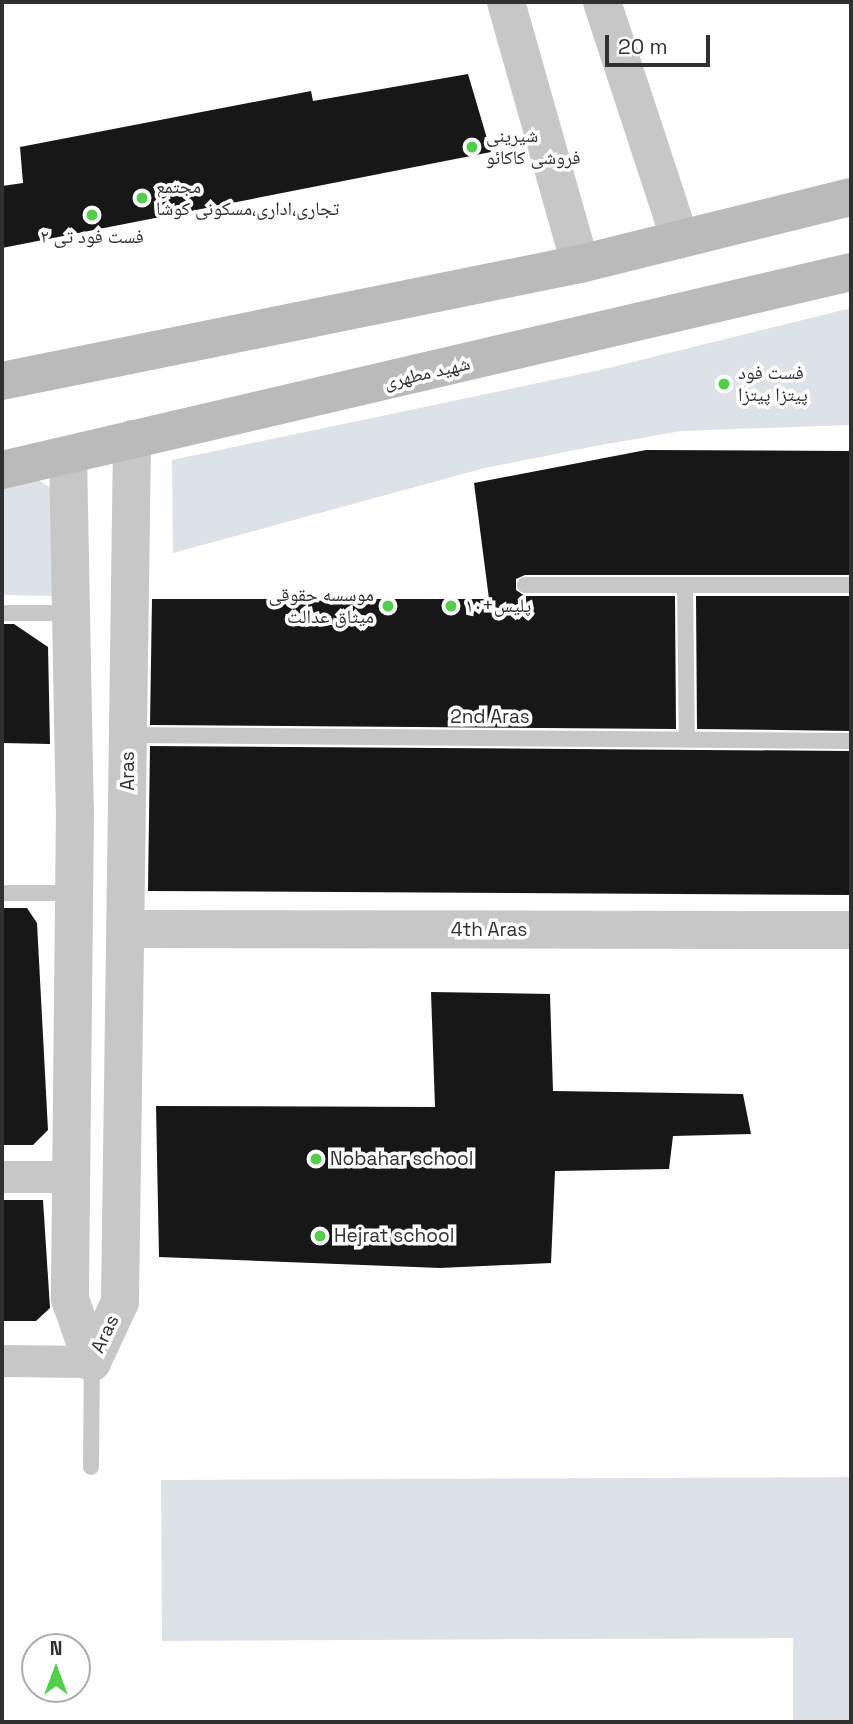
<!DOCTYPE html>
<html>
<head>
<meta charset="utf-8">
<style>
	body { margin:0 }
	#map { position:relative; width:853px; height:1724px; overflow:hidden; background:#fff; font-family:"Space Grotesk","Noto Naskh Arabic",sans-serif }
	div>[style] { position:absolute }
	.green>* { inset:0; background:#dde2e8 }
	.building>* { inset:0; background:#171717 }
	.service>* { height:16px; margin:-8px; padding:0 8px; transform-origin:8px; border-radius:8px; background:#c7c7c7 }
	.minor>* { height:32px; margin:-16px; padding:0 16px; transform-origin:16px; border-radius:16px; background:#c7c7c7 }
	.tertiary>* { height:38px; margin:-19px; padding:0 19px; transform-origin:19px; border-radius:19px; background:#c7c7c7 }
	.secondary>* { height:38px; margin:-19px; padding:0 19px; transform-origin:19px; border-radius:19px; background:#bababa }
	.dots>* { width:19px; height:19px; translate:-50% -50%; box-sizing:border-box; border:4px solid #fff; border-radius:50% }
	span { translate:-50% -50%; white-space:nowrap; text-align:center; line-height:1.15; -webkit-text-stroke:7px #fff; paint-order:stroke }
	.poi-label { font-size:19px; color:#303030 }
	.left { translate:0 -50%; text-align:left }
	.right { translate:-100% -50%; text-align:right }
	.street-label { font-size:19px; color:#303030 }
	.frame { position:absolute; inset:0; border:4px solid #303030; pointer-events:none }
	.north { position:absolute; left:21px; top:1633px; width:70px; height:70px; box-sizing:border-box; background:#fff; border:2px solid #acacac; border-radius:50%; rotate:0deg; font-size:19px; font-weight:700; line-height:28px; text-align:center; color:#303030 }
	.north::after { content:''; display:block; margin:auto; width:24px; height:32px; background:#4fd048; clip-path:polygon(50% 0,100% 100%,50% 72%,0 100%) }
	.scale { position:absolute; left:605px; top:35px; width:105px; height:32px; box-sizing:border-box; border:4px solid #303030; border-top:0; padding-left:9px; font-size:21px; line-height:24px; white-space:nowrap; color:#303030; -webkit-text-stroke:5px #fff; paint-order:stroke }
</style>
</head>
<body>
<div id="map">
	<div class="green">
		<i style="clip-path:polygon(851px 308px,851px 425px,681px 431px,596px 446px,485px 468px,173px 553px,172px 460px,600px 370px)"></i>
		<i style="clip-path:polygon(30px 475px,51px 488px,52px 596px,2px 595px,2px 480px)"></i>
		<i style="clip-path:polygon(851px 1477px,851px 1722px,793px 1722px,793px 1638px,162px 1641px,161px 1480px)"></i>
	</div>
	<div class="building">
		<i style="clip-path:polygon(468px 74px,491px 152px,2px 248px,2px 186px,23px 183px,20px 147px,311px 91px,313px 101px)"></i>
		<i style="clip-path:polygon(646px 450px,851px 451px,851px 575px,525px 575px,516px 579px,516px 590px,525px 596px,675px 596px,676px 729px,150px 725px,152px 599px,489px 599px,474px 483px)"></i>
		<i style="clip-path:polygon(851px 596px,851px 731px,697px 729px,696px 596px)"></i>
		<i style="clip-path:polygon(2px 624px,14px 624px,48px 647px,50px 744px,2px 743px)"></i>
		<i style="clip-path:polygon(150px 746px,851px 751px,851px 895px,148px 891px)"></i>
		<i style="clip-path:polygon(2px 908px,27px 908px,37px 923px,48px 1130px,33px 1145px,2px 1145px)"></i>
		<i style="clip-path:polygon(431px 992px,550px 994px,553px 1091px,743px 1094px,751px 1134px,673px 1136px,669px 1169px,555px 1171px,551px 1263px,440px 1268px,159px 1257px,156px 1106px,435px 1107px)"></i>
		<i style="clip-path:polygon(2px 1200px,43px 1200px,50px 1308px,36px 1321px,2px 1321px)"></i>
	</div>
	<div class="service">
		<i style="left:525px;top:585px;width:326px"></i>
		<i style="left:685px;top:585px;width:154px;rotate:89.3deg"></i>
		<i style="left:2px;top:613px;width:68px"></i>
		<i style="left:129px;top:735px;width:722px;rotate:0.48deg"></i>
		<i style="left:2px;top:893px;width:73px"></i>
		<i style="left:91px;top:1467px;width:105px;rotate:-89.5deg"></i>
	</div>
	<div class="minor">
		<i style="left:2px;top:1177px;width:72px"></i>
		<i style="left:2px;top:1361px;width:90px;rotate:0.6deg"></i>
	</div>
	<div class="tertiary">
		<i style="left:506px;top:2px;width:272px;rotate:74.2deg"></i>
		<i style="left:602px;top:2px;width:250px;rotate:71.8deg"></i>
		<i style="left:68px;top:456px;width:353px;rotate:88.9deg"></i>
		<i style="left:75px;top:809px;width:490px;rotate:90.6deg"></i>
		<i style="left:70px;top:1299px;width:67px;rotate:70.8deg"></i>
		<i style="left:127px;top:929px;width:724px;rotate:0.08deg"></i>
		<i style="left:92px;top:1362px;width:66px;rotate:-65deg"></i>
		<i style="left:120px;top:1302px;width:863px;rotate:-89.2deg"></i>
	</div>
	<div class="secondary">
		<i style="left:2px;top:381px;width:590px;rotate:-11.44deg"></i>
		<i style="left:580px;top:264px;width:279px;rotate:-13.9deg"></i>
		<i style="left:2px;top:470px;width:872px;rotate:-13.13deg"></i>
	</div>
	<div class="dots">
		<i style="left:472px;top:147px;background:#4fd048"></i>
		<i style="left:142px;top:198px;background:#4fd048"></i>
		<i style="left:92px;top:215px;background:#4fd048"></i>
		<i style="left:724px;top:384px;background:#4fd048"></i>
		<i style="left:388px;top:606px;background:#4fd048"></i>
		<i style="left:451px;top:606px;background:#4fd048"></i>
		<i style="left:316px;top:1159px;background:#4fd048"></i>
		<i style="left:320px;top:1236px;background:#4fd048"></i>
	</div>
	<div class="poi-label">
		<span class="left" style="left:486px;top:147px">شیرینی<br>فروشی کاکائو</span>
		<span class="left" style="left:156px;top:198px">مجتمع<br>تجاری،اداری،مسکونی کوشا</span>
		<span style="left:92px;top:237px">فست فود تی ۲</span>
		<span class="left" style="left:738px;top:384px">فست فود<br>پیتزا پیتزا</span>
		<span class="right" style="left:374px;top:606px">موسسه حقوقی<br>میثاق عدالت</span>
		<span class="left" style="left:465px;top:606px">پلیس+۱۰</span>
		<span class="left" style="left:330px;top:1159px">Nobahar school</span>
		<span class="left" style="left:334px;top:1236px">Hejrat school</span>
	</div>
	<div class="street-label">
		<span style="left:427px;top:373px;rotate:-13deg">شهید مطهری</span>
		<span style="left:490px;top:717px">2nd Aras</span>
		<span style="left:128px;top:771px;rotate:-90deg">Aras</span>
		<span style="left:489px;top:930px">4th Aras</span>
		<span style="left:105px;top:1334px;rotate:-65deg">Aras</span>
	</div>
	<div class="frame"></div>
	<div class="north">N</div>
	<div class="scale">20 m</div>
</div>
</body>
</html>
